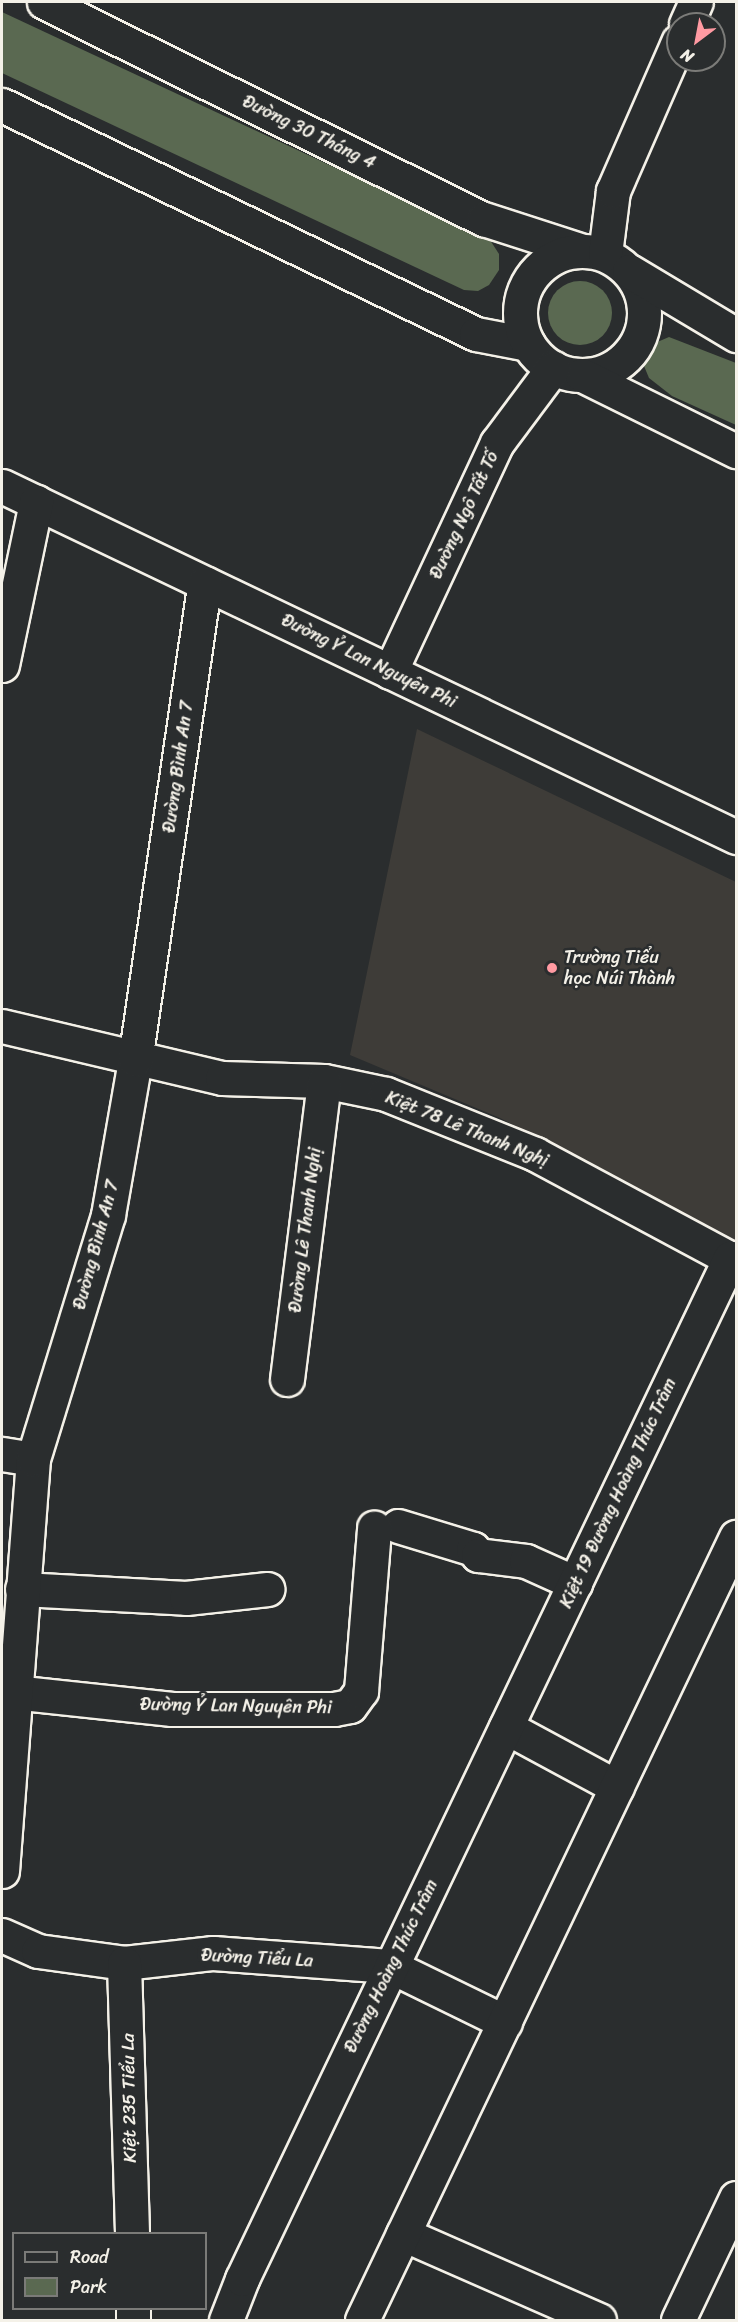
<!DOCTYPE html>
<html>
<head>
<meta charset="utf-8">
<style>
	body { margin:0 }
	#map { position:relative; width:738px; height:2322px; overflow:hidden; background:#2a2d2e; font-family:Sriracha,sans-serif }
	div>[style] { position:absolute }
	.built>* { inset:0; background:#3e3c38 }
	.green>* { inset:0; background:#5a6951 }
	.round { border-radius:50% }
	.roads { filter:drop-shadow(2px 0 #f4f1e8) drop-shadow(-2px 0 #f4f1e8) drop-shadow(0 2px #f4f1e8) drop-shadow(0 -2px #f4f1e8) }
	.minor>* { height:33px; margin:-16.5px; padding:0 16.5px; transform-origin:16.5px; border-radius:16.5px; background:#2a2d2e }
	.minor>.ring { margin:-16.5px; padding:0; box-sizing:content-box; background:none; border:33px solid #2a2d2e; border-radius:50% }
	.dots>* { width:16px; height:16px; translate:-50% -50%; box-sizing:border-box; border:3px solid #2a2d2e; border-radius:50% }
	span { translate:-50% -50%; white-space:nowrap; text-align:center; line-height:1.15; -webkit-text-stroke:5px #2a2d2e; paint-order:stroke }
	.street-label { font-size:18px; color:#f4f1e8 }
	.poi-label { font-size:18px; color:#f4f1e8 }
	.left { translate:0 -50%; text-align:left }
	.frame { position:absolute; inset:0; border:3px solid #f4f1e8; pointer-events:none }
	.legend { position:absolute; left:12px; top:2232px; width:195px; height:78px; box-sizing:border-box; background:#2a2d2e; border:2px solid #7b7b78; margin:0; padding:8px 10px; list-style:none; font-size:18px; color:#f4f1e8 }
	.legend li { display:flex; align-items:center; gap:12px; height:30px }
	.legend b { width:30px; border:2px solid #7b7b78 }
	.north { position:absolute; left:666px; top:12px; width:60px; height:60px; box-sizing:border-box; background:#2a2d2e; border:2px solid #7b7b78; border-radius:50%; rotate:212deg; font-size:16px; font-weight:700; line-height:24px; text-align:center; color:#f4f1e8 }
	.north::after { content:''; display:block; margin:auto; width:21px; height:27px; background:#ff9aa2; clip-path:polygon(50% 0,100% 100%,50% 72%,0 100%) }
</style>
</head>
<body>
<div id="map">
	<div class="built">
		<i style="clip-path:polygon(417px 729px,736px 882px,736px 1240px,500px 1118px,350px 1055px)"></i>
	</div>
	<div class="green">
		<i style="clip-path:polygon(2px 12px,490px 240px,499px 254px,499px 270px,489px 285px,478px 291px,464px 290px,2px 73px)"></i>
		<i class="round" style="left:548px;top:281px;width:64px;height:64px"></i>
		<i style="clip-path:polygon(669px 337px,736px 363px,736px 425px,672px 396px,649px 378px,644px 366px,649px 353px,655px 343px)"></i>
	</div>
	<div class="roads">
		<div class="minor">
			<i style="left:44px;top:2px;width:491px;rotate:26.3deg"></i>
			<i style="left:484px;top:219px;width:101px;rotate:17.9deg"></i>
			<i style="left:686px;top:24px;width:24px;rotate:-66deg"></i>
			<i style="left:2px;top:105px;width:526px;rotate:25.79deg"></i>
			<i style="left:476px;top:334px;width:53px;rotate:10.9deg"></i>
			<i class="ring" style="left:520px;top:251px;width:91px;height:91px"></i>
			<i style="left:605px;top:254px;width:64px;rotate:-82.8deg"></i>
			<i style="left:613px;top:191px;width:163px;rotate:-66.4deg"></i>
			<i style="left:629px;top:271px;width:125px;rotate:30.9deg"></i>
			<i style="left:582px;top:375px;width:172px;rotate:26.3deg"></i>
			<i style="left:2px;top:486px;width:814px;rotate:25.56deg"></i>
			<i style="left:2px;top:665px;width:167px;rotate:-78.2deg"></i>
			<i style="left:390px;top:672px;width:253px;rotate:-65deg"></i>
			<i style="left:497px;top:443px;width:94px;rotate:-53.3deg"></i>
			<i style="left:2px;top:1026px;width:226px;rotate:13.3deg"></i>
			<i style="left:222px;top:1078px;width:102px;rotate:1.7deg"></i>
			<i style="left:324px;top:1081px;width:63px;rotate:11.8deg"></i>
			<i style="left:386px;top:1094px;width:161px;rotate:21.9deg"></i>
			<i style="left:535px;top:1154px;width:228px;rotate:28.2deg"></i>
			<i style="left:287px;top:1379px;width:300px;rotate:-82.9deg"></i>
			<i style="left:2px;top:1454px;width:31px;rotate:9deg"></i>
			<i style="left:398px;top:1526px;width:78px;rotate:17deg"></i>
			<i style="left:473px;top:1549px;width:8px;rotate:50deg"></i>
			<i style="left:478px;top:1555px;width:48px;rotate:7.1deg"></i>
			<i style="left:526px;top:1561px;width:54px;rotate:24.2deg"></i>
			<i style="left:22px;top:1589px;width:164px;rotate:3.1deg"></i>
			<i style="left:186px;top:1598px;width:82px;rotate:-6.3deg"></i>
			<i style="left:13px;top:1692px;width:160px;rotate:6.1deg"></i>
			<i style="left:172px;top:1709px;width:162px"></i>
			<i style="left:334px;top:1709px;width:16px;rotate:-11deg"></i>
			<i style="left:350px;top:1706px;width:19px;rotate:-54deg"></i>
			<i style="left:361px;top:1691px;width:164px;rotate:-85.4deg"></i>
			<i style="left:506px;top:1727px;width:126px;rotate:28.4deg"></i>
			<i style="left:2px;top:1871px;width:413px;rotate:-85.7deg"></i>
			<i style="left:33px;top:1459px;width:255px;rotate:-72.9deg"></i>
			<i style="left:108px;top:1215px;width:157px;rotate:-80.1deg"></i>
			<i style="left:135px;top:1060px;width:482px;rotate:-81.7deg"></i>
			<i style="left:2px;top:1935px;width:39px;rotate:24deg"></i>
			<i style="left:38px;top:1951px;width:87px;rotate:7.9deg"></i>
			<i style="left:124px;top:1963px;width:90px;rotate:-6.4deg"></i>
			<i style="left:213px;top:1953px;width:177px;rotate:4.2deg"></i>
			<i style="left:390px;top:1966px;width:128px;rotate:26deg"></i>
			<i style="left:124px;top:1963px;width:271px;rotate:88.3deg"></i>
			<i style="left:403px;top:2234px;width:214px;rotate:23.7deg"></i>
			<i style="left:133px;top:2308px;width:12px;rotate:90deg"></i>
			<i style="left:226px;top:2320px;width:44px;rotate:-68.7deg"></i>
			<i style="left:242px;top:2279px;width:1132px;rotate:-64.45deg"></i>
			<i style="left:362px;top:2320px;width:868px;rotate:-64.47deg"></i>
			<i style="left:678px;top:2320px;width:135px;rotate:-64.6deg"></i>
		</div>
	</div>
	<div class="dots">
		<i style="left:552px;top:968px;background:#ff9aa2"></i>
	</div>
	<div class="street-label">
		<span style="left:309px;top:132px;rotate:26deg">Đường 30 Tháng 4</span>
		<span style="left:464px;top:515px;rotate:-65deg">Đường Ngô Tất Tố</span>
		<span style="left:369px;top:661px;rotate:26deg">Đường Ỷ Lan Nguyên Phi</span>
		<span style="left:178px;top:767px;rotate:-82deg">Đường Bình An 7</span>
		<span style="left:467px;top:1129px;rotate:22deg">Kiệt 78 Lê Thanh Nghị</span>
		<span style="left:305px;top:1230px;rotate:-83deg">Đường Lê Thanh Nghị</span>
		<span style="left:96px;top:1245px;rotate:-75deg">Đường Bình An 7</span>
		<span style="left:618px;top:1493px;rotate:-65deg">Kiệt 19 Đường Hoàng Thúc Trâm</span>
		<span style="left:236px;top:1706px;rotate:1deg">Đường Ỷ Lan Nguyên Phi</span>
		<span style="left:257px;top:1958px;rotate:3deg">Đường Tiểu La</span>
		<span style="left:391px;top:1966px;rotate:-64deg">Đường Hoàng Thúc Trâm</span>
		<span style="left:129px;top:2098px;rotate:-91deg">Kiệt 235 Tiểu La</span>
	</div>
	<div class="poi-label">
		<span class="left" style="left:564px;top:968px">Trường Tiểu<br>học Núi Thành</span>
	</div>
	<div class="frame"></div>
	<ul class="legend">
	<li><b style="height:8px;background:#2a2d2e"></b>Road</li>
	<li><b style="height:16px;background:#5a6951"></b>Park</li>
	</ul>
	<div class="north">N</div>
</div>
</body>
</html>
